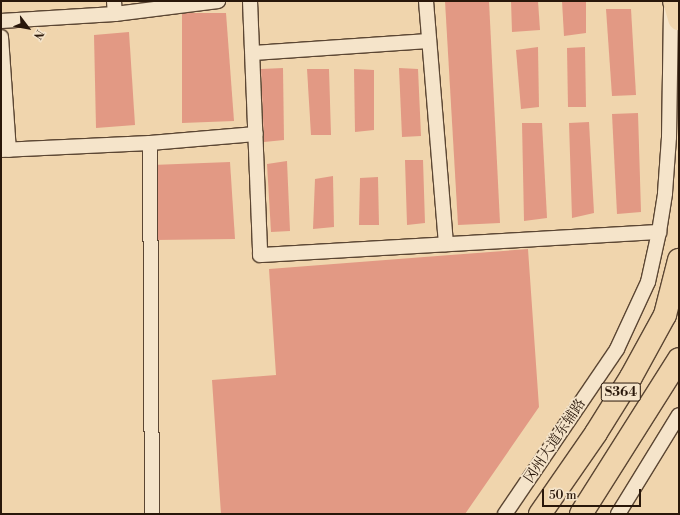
<!DOCTYPE html>
<html>
<head>
<meta charset="utf-8">
<style>
	body { margin:0 }
	#map { position:relative; width:680px; height:515px; overflow:hidden; background:#f0d5ad; font-family:"Libre Bodoni","Noto Serif SC",serif }
	div>[style] { position:absolute }
	.building>* { inset:0; background:#e29984 }
	.roads { filter:drop-shadow(1px 0 #5b4633) drop-shadow(-1px 0 #5b4633) drop-shadow(0 1px #5b4633) drop-shadow(0 -1px #5b4633) }
	.street>* { height:14px; margin:-7px; padding:0 7px; transform-origin:7px; border-radius:7px; background:#f5e4ca }
	.primary>* { height:22px; margin:-11px; padding:0 11px; transform-origin:11px; border-radius:11px; background:#f0d5ad }
	span { translate:-50% -50%; white-space:nowrap; text-align:center; line-height:1.15; -webkit-text-stroke:3.5px #f5e4ca; paint-order:stroke }
	.shield-label span { padding:1px 3px; background:#f5e4ca; border:1px solid; border-radius:3px; -webkit-text-stroke-width:0 }
	.shield-label { font-size:13px; color:#29170a; font-weight:700 }
	.street-label { font-size:14px; color:#29170a }
	.frame { position:absolute; inset:0; border:2px solid #29170a; pointer-events:none }
	.north { position:absolute; left:8px; top:8px; width:40px; height:40px; -webkit-text-stroke:3px #f5e4ca; paint-order:stroke; rotate:122deg; font-size:11px; font-weight:700; line-height:16px; text-align:center; color:#29170a }
	.north::after { content:''; display:block; margin:auto; width:14px; height:18px; background:#29170a; clip-path:polygon(50% 0,100% 100%,50% 72%,0 100%) }
	.scale { position:absolute; left:542px; top:489px; width:99px; height:18px; box-sizing:border-box; border:2px solid #29170a; border-top:0; padding-left:5px; font-size:12px; line-height:14px; white-space:nowrap; color:#29170a; -webkit-text-stroke:3px #f5e4ca; paint-order:stroke }
</style>
</head>
<body>
<div id="map">
	<div class="building">
		<i style="clip-path:polygon(445px 1px,489px 1px,500px 223px,458px 225px)"></i>
		<i style="clip-path:polygon(511px 1px,538px 1px,540px 30px,512px 32px)"></i>
		<i style="clip-path:polygon(562px 1px,586px 1px,586px 33px,564px 36px)"></i>
		<i style="clip-path:polygon(606px 9px,631px 9px,636px 95px,612px 96px)"></i>
		<i style="clip-path:polygon(182px 13px,226px 13px,234px 121px,182px 123px)"></i>
		<i style="clip-path:polygon(129px 32px,135px 125px,96px 128px,94px 35px)"></i>
		<i style="clip-path:polygon(538px 47px,539px 107px,521px 109px,516px 50px)"></i>
		<i style="clip-path:polygon(585px 47px,586px 107px,568px 107px,567px 48px)"></i>
		<i style="clip-path:polygon(283px 68px,284px 140px,264px 142px,261px 69px)"></i>
		<i style="clip-path:polygon(399px 68px,418px 69px,421px 136px,402px 137px)"></i>
		<i style="clip-path:polygon(307px 69px,329px 69px,331px 135px,311px 135px)"></i>
		<i style="clip-path:polygon(354px 69px,374px 70px,374px 130px,355px 132px)"></i>
		<i style="clip-path:polygon(638px 113px,641px 212px,617px 214px,612px 114px)"></i>
		<i style="clip-path:polygon(589px 122px,594px 213px,572px 218px,569px 123px)"></i>
		<i style="clip-path:polygon(522px 123px,542px 123px,547px 218px,524px 221px)"></i>
		<i style="clip-path:polygon(405px 160px,423px 160px,425px 223px,407px 225px)"></i>
		<i style="clip-path:polygon(287px 161px,290px 231px,271px 232px,267px 164px)"></i>
		<i style="clip-path:polygon(230px 162px,235px 239px,154px 240px,152px 165px)"></i>
		<i style="clip-path:polygon(333px 176px,334px 227px,313px 229px,315px 179px)"></i>
		<i style="clip-path:polygon(378px 177px,379px 225px,359px 225px,360px 178px)"></i>
		<i style="clip-path:polygon(528px 249px,539px 407px,465px 514px,221px 514px,212px 380px,276px 375px,269px 269px)"></i>
	</div>
	<div class="roads">
		<div class="street">
			<i style="left:114px;top:1px;width:13px;rotate:86deg"></i>
			<i style="left:250px;top:1px;width:254px;rotate:87.7deg"></i>
			<i style="left:260px;top:255px;width:400px;rotate:-3.3deg"></i>
			<i style="left:426px;top:1px;width:244px;rotate:85.3deg"></i>
			<i style="left:1px;top:21px;width:114px;rotate:-3.5deg"></i>
			<i style="left:115px;top:14px;width:104px;rotate:-7.2deg"></i>
			<i style="left:1px;top:37px;width:113px;rotate:86deg"></i>
			<i style="left:253px;top:53px;width:176px;rotate:-3.9deg"></i>
			<i style="left:150px;top:143px;width:371px;rotate:89.7deg"></i>
			<i style="left:1px;top:150px;width:149px;rotate:-2.7deg"></i>
			<i style="left:150px;top:143px;width:106px;rotate:-4.9deg"></i>
			<i style="left:505px;top:514px;width:199px;rotate:-55.8deg"></i>
			<i style="left:617px;top:349px;width:74px;rotate:-65.2deg"></i>
			<i style="left:648px;top:282px;width:51px;rotate:-77.6deg"></i>
			<i style="left:659px;top:232px;width:39px;rotate:-81deg"></i>
			<i style="left:665px;top:193px;width:56px;rotate:-85.9deg"></i>
			<i style="left:669px;top:137px;width:129px;rotate:-89.1deg"></i>
			<i style="left:618px;top:514px;width:116px;rotate:-58.4deg"></i>
		</div>
		<div class="primary">
			<i style="left:674px;top:1px;width:19px;rotate:74deg"></i>
			<i style="left:540px;top:514px;width:98px;rotate:-55.3deg"></i>
			<i style="left:596px;top:433px;width:66px;rotate:-58deg"></i>
			<i style="left:631px;top:377px;width:71px;rotate:-61.3deg"></i>
			<i style="left:665px;top:315px;width:57px;rotate:-75.7deg"></i>
			<i style="left:581px;top:514px;width:183px;rotate:-57.7deg"></i>
		</div>
	</div>
	<div class="shield-label">
		<span style="left:621px;top:392px">S364</span>
	</div>
	<div class="street-label">
		<span style="left:555px;top:441px;rotate:-56deg">冈州大道东辅路</span>
	</div>
	<div class="frame"></div>
	<div class="north">N</div>
	<div class="scale">50 m</div>
</div>
</body>
</html>
